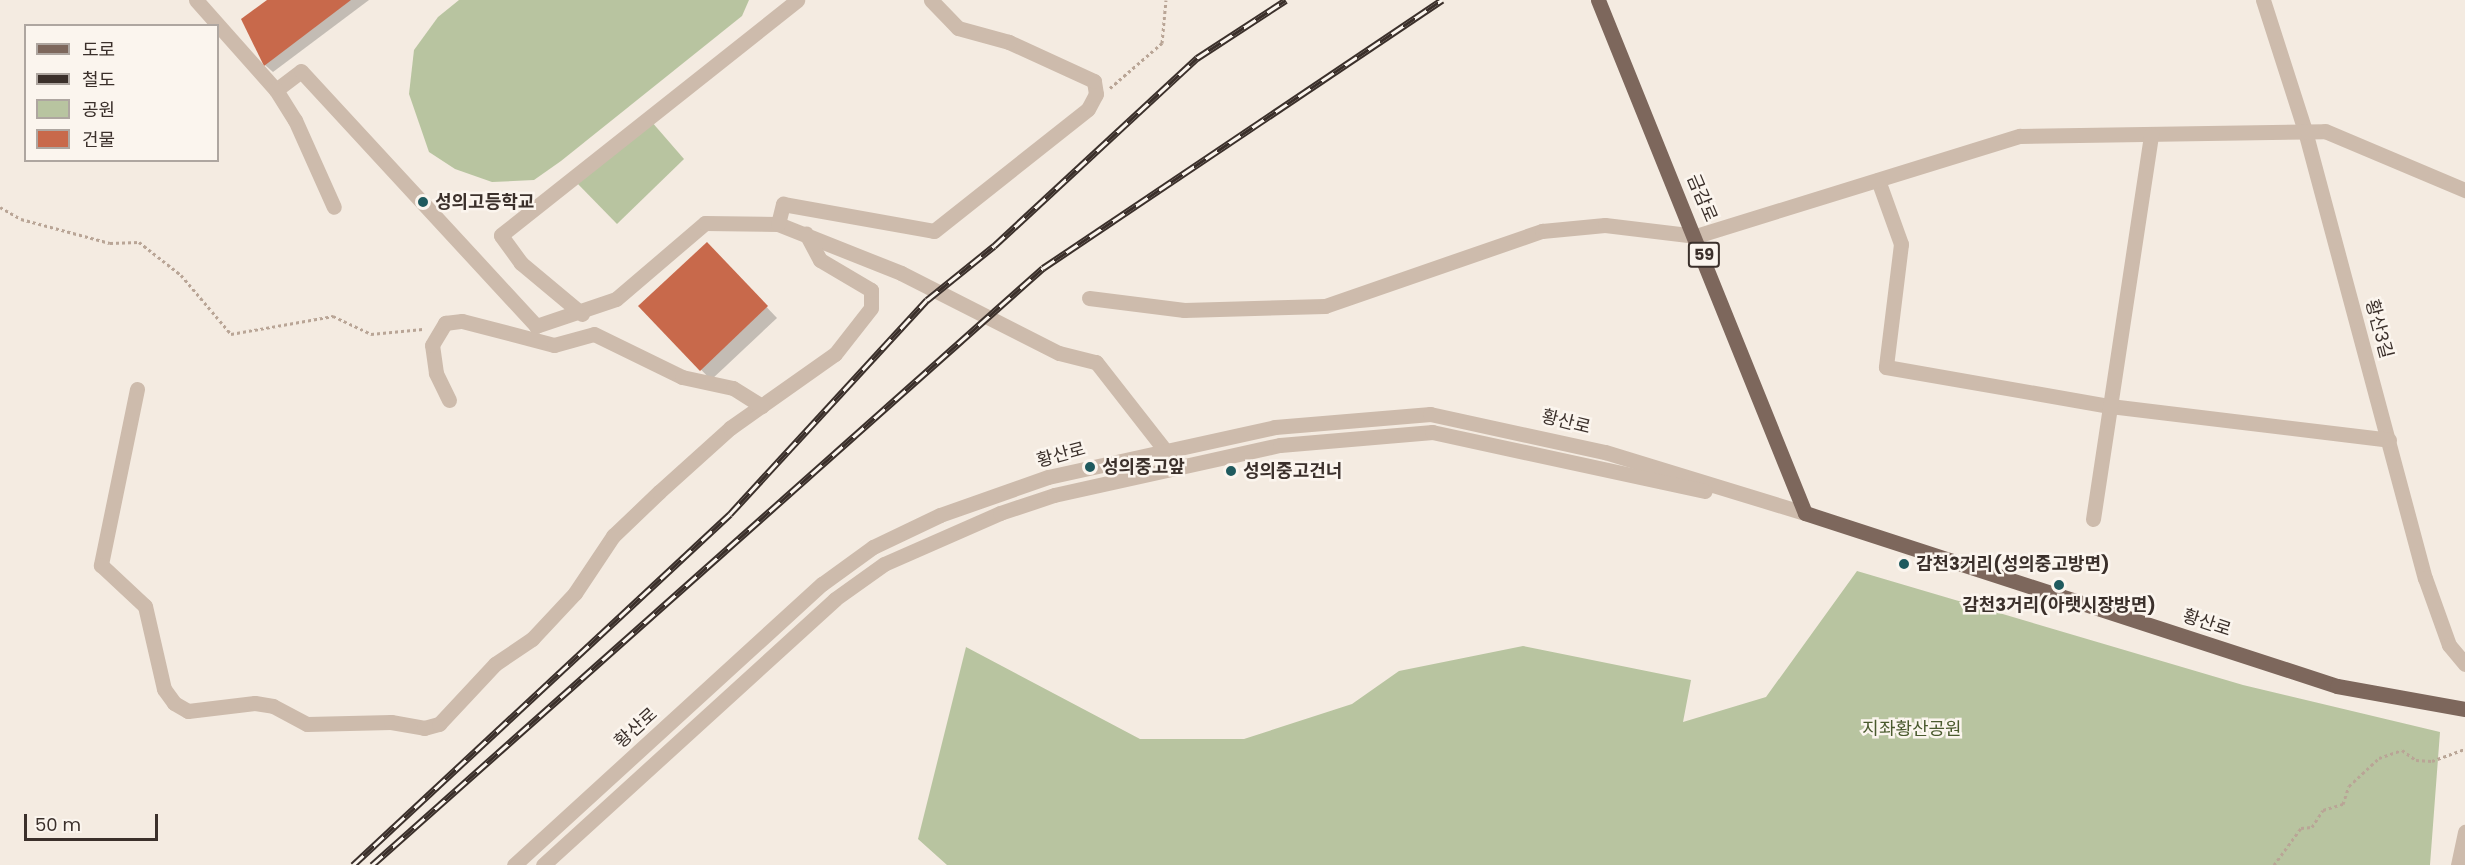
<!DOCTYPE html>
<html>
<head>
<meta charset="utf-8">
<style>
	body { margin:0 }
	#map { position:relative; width:2465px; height:865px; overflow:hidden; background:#f4ebe1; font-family:Poppins,"Noto Sans KR",sans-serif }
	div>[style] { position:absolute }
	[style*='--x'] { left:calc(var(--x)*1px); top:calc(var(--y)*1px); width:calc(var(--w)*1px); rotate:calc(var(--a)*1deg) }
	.green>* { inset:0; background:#b8c4a0 }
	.shadow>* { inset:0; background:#0003 }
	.building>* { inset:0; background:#c8694b }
	.path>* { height:3px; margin-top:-1.5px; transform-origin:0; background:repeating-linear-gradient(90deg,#b9a596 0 3px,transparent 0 6px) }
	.minor>* { height:15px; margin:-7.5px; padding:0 7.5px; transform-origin:7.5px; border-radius:7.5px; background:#cdbbac }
	.major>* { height:15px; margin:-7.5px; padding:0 7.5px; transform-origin:7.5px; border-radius:7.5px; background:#7d675c }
	.rail>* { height:7px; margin-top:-3.5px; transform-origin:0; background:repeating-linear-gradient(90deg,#fbf5ee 0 14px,#3b302b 0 28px); box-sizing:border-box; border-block:2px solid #3b302b }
	.dots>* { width:16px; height:16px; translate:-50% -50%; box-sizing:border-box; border:3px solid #fbf5ee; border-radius:50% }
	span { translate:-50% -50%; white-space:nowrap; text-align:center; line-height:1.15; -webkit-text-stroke:5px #fbf5ee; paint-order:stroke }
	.shield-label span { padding:2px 4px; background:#fbf5ee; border:2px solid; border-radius:4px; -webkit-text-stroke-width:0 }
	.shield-label { font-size:16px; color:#3b302b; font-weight:700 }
	.street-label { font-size:18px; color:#3b302b }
	.poi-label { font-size:18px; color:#3b302b; font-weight:700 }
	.left { translate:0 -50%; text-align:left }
	.park-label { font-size:18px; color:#4a5a2e }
	.legend { position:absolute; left:24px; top:24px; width:195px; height:138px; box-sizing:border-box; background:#fbf5ee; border:2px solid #aea6a0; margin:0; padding:8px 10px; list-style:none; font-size:18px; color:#3b302b }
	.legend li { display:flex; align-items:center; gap:12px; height:30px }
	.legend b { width:30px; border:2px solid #aea6a0 }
	.scale { position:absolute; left:24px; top:814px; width:134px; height:27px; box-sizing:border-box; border:3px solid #3b302b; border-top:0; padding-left:8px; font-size:18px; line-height:21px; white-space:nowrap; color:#3b302b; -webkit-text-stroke:4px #fbf5ee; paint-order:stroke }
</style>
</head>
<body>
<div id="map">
	<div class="green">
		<div style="clip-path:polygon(459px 0,749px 0,742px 16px,561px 161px,534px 180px,492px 182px,455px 169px,429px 152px,409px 94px,414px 50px,438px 17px)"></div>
		<div style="clip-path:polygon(651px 121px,684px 159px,617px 224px,576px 182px)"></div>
		<div style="clip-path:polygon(1857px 571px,2243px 685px,2440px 732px,2430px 865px,947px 865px,918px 839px,966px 647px,1140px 739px,1244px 739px,1352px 704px,1399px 671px,1523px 646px,1691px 680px,1683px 722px,1766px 697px)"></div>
	</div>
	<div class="shadow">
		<div style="clip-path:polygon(269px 0,369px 0,273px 72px,265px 65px)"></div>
		<div style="clip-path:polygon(707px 244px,777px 318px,711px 380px,640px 306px)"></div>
	</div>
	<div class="building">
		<div style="clip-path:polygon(267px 0,351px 0,264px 66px,241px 19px)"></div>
		<div style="clip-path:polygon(707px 242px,768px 306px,700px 371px,638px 306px)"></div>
	</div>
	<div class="path">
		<div style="--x:1110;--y:88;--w:69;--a:-40.9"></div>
		<div style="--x:1162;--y:43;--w:43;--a:-84.7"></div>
		<div style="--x:0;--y:207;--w:24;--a:30"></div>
		<div style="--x:21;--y:219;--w:92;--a:15.1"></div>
		<div style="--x:110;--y:243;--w:29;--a:-2"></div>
		<div style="--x:139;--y:242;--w:53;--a:38.2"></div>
		<div style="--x:181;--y:275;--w:77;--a:49.7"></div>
		<div style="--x:231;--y:334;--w:104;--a:-10"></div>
		<div style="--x:333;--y:316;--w:42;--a:25.3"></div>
		<div style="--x:371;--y:334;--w:52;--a:-5.5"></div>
		<div style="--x:2274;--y:865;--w:46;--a:-53.9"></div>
		<div style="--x:2301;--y:828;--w:11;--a:-5"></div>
		<div style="--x:2312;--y:827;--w:20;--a:-57"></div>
		<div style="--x:2323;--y:810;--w:21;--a:-17"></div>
		<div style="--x:2343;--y:804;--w:19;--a:-72"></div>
		<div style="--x:2349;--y:786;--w:41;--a:-43"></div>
		<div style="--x:2379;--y:758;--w:24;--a:-19"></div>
		<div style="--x:2402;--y:750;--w:17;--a:36"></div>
		<div style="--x:2416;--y:760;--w:16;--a:4"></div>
		<div style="--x:2432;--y:761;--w:35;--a:-20"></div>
	</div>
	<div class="minor">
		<div style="--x:196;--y:0;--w:120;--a:48.4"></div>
		<div style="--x:276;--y:90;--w:31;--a:-37"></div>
		<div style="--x:301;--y:71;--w:347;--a:47.3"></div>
		<div style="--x:536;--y:326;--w:84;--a:-18.6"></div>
		<div style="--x:616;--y:299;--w:117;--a:-40.5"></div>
		<div style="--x:705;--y:223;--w:73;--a:0.8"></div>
		<div style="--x:778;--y:224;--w:132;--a:21.7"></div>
		<div style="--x:901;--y:273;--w:177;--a:26.9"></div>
		<div style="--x:1059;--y:353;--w:38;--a:14"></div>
		<div style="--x:1096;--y:362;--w:110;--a:52"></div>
		<div style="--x:2263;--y:0;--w:138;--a:72.2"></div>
		<div style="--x:2305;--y:131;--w:463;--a:75"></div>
		<div style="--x:2425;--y:578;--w:71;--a:70.3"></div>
		<div style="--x:2449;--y:645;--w:25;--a:50"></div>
		<div style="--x:276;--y:90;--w:36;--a:58"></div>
		<div style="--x:295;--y:120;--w:95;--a:65.9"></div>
		<div style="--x:1878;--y:180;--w:68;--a:70.2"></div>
		<div style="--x:1901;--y:244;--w:124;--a:97"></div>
		<div style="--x:1886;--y:367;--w:227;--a:9.9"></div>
		<div style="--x:2110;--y:406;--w:281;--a:6.9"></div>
		<div style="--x:778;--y:224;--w:21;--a:-76"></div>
		<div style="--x:783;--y:204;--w:153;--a:10.1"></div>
		<div style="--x:934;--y:231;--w:196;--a:-38.4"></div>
		<div style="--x:1088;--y:109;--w:17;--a:-62"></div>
		<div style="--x:1096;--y:94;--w:13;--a:-99"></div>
		<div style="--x:1094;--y:81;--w:94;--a:-155.4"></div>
		<div style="--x:1009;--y:42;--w:53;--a:-164.6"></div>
		<div style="--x:958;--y:28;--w:39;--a:-134"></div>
		<div style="--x:1089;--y:298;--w:96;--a:7.2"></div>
		<div style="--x:1184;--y:310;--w:141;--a:-1.6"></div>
		<div style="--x:1325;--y:306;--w:230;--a:-19.1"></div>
		<div style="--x:1542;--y:231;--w:63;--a:-5.4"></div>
		<div style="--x:1605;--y:225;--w:92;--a:6.9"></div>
		<div style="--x:1696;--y:236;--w:339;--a:-17.2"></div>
		<div style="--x:2020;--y:136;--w:305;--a:-0.9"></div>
		<div style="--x:2325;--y:131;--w:152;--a:22.9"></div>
		<div style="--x:582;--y:314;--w:80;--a:-140.1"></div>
		<div style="--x:521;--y:263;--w:34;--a:-126"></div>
		<div style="--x:501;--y:235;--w:378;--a:-38.4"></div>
		<div style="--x:137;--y:389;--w:180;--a:101.6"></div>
		<div style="--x:101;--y:565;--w:60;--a:43"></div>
		<div style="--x:145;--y:606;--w:85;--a:77.1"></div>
		<div style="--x:164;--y:689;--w:17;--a:54"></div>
		<div style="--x:174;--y:703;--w:16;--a:30"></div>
		<div style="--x:188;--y:711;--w:67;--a:-6.8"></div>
		<div style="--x:255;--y:703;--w:18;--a:9"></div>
		<div style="--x:273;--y:706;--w:38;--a:28"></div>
		<div style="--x:307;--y:724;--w:84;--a:-1.4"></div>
		<div style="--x:391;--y:722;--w:34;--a:10"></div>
		<div style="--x:424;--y:728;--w:16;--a:-15"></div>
		<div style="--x:439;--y:724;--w:82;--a:-47"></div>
		<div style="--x:495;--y:664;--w:45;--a:-34"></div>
		<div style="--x:532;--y:639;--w:63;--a:-46.9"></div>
		<div style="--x:575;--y:593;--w:69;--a:-56.3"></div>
		<div style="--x:613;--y:536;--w:64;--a:-43.7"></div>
		<div style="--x:659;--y:492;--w:96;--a:-42"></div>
		<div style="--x:730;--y:428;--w:128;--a:-35.2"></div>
		<div style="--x:835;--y:354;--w:58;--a:-52"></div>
		<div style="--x:871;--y:308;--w:18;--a:-90"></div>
		<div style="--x:871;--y:290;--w:59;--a:-149.5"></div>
		<div style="--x:820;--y:260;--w:30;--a:-118"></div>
		<div style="--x:449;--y:400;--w:30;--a:-116"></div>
		<div style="--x:436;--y:373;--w:28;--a:-98"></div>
		<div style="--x:432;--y:345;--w:26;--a:-59"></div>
		<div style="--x:445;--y:323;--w:17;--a:-7"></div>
		<div style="--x:462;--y:321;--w:95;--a:14.6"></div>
		<div style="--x:554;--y:345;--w:41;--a:-15.4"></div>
		<div style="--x:594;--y:334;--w:98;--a:26"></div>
		<div style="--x:682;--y:377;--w:52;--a:12.2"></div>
		<div style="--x:733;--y:388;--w:34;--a:32"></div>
		<div style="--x:2093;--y:519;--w:389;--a:-81.4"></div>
		<div style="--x:514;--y:865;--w:417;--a:-42.4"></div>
		<div style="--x:822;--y:584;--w:63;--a:-36"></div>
		<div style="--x:873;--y:547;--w:74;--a:-25.5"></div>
		<div style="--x:940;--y:515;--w:114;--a:-19.4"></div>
		<div style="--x:1048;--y:477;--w:232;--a:-12.4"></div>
		<div style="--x:1275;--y:427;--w:156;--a:-4.8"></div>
		<div style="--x:1430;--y:414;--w:179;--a:12.3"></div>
		<div style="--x:1605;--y:452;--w:209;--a:17"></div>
		<div style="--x:543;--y:865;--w:395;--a:-42.3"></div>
		<div style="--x:835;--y:599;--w:60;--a:-35.5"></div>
		<div style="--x:884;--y:564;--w:127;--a:-23.7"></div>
		<div style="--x:1000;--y:513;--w:57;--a:-18.4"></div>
		<div style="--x:1054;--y:495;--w:231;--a:-12.5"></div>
		<div style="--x:1280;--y:445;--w:153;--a:-4.9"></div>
		<div style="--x:1432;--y:432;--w:279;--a:12.2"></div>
		<div style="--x:2458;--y:865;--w:34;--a:-78"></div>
	</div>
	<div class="major">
		<div style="--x:1598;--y:0;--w:553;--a:68.03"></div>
		<div style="--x:1805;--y:513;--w:559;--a:18.01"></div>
		<div style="--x:2337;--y:686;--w:130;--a:10.2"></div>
	</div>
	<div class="rail">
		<div style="--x:353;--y:865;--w:515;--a:-42.95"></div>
		<div style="--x:730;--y:514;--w:291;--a:-47.4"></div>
		<div style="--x:927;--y:300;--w:86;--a:-38.9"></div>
		<div style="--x:994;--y:246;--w:277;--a:-42.8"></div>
		<div style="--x:1197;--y:58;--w:106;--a:-33.1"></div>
		<div style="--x:372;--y:865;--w:898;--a:-41.66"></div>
		<div style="--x:1043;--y:268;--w:481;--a:-33.9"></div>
	</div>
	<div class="dots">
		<div style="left:423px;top:202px;background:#1f5a5e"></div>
		<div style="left:1090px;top:467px;background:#1f5a5e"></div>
		<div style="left:1231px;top:471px;background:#1f5a5e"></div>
		<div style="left:1904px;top:564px;background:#1f5a5e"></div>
		<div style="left:2059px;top:585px;background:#1f5a5e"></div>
	</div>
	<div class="shield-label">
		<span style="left:1704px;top:255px">59</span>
	</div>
	<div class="street-label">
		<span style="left:1702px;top:198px;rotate:67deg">금감로</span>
		<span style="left:2379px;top:329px;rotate:75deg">황산3길</span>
		<span style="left:1566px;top:422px;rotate:14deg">황산로</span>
		<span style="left:1061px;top:455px;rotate:-15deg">황산로</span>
		<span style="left:2207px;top:623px;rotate:18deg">황산로</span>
		<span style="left:636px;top:728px;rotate:-42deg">황산로</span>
	</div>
	<div class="poi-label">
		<span class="left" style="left:435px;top:202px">성의고등학교</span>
		<span class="left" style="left:1102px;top:467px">성의중고앞</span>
		<span class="left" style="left:1243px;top:471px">성의중고건너</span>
		<span class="left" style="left:1916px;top:564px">감천3거리(성의중고방면)</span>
		<span style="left:2059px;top:605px">감천3거리(아랫시장방면)</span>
	</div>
	<div class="park-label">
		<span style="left:1912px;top:729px">지좌황산공원</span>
	</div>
	<ul class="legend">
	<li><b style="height:8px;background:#7d675c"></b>도로</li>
	<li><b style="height:8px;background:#3b302b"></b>철도</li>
	<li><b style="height:16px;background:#b8c4a0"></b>공원</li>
	<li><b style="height:16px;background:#c8694b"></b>건물</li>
	</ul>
	<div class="scale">50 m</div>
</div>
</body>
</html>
